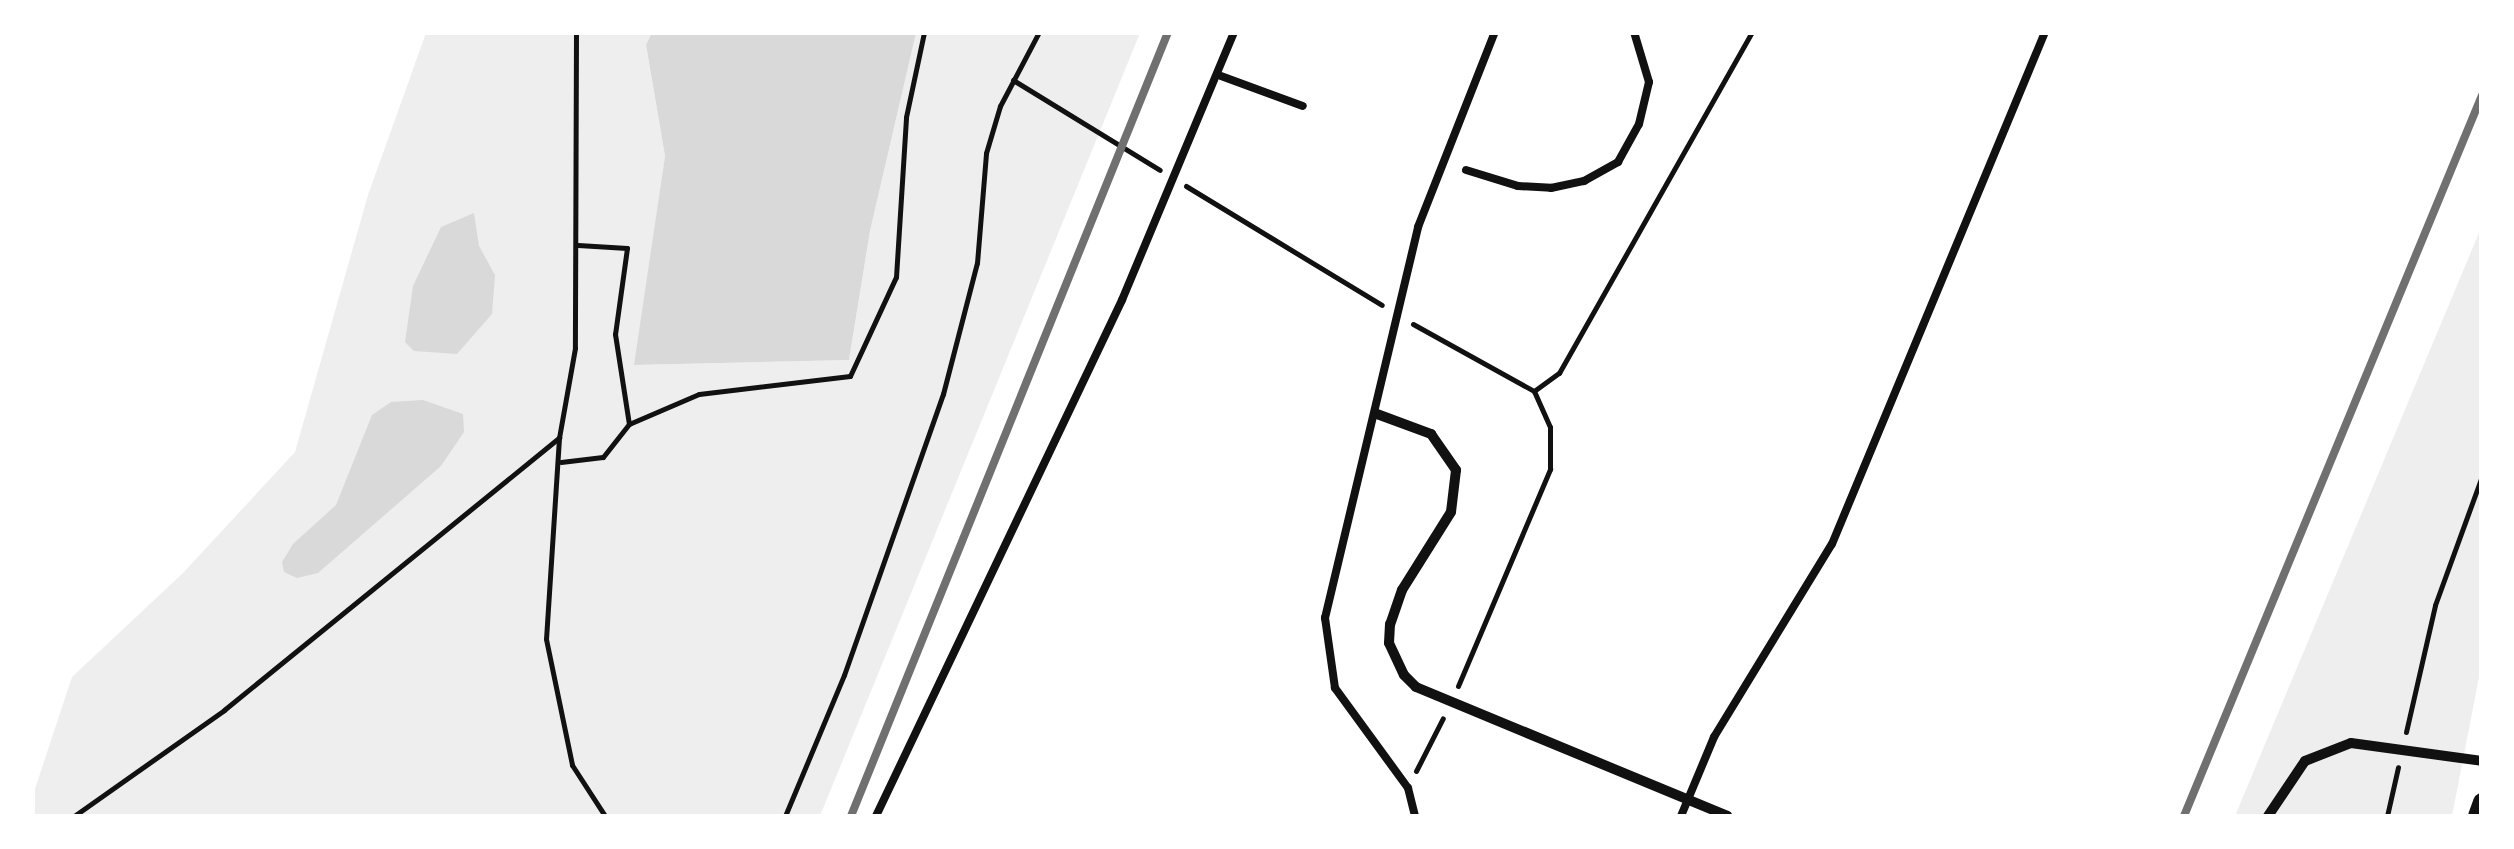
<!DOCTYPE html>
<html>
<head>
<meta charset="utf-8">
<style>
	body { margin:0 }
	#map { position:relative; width:2514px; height:849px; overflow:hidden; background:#fff; font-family:Manrope,sans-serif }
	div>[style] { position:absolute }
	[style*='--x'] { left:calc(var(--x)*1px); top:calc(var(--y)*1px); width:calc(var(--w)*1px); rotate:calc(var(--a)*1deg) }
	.green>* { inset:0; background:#eee }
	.water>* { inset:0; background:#d9d9d9 }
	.path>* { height:5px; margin:-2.5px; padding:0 2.5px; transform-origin:2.5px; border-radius:2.5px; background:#111 }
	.service>* { height:8px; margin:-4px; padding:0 4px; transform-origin:4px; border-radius:4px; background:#111 }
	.minor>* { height:10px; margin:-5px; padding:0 5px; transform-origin:5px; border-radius:5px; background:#111 }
	.tertiary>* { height:18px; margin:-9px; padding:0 9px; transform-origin:9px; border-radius:9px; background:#111 }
	.rail>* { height:8px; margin:-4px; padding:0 4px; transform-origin:4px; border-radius:4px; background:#707070 }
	span { translate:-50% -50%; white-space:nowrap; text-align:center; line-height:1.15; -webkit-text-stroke:10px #fff; paint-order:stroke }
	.frame { position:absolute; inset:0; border:35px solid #fff; pointer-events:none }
</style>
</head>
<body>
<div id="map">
	<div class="green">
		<div style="clip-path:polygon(426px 33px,651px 33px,646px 46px,665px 156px,635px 365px,849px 360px,870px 231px,916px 33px,1140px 33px,820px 816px,33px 816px,33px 795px,72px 677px,183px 573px,295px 452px,368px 195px)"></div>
		<div style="clip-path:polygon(2481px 228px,2481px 667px,2452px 816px,2235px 816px)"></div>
	</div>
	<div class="water">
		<div style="clip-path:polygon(652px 32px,916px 33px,870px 231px,849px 360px,634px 365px,665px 156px,646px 45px)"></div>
		<div style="clip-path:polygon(474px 213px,479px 246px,495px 275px,492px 314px,457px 354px,414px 351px,405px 342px,413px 286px,441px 227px)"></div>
		<div style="clip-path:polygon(423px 400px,463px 414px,464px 432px,441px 466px,318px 573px,297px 578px,284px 572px,282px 562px,293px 544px,336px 505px,372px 415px,391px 402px)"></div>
	</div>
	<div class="path">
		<div style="--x:576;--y:32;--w:316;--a:90.2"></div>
		<div style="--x:575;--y:348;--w:91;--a:100.1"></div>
		<div style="--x:559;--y:438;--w:201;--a:93.7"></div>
		<div style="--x:546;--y:639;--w:129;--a:78.3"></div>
		<div style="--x:572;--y:765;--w:61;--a:57.1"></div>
		<div style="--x:1013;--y:80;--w:172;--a:31.5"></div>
		<div style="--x:1186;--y:186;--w:229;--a:31.3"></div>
		<div style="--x:578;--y:245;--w:49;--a:3.5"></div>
		<div style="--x:627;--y:248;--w:87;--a:97.9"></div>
		<div style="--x:615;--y:334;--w:91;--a:81.2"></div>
		<div style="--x:1413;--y:324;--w:138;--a:29"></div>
		<div style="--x:1534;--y:391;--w:31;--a:-36"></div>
		<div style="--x:1559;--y:373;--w:392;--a:-60.5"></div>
		<div style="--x:561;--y:462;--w:42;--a:-6.8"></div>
		<div style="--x:603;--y:457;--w:42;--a:-51.8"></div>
		<div style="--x:629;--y:424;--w:76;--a:-23.2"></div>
		<div style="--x:699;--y:394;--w:152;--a:-6.8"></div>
		<div style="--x:850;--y:376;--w:109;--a:-65.1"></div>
		<div style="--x:896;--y:277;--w:160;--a:-86.4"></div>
		<div style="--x:906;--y:117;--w:87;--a:-78"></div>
		<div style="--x:1458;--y:686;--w:236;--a:-67"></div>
		<div style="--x:1550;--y:469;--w:42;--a:-90"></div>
		<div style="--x:1550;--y:427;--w:39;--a:-114"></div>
		<div style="--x:2406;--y:732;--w:130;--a:-77.1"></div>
		<div style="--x:2435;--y:605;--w:137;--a:-70"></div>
		<div style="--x:1416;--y:771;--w:59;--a:-63"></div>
		<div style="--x:74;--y:816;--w:184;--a:-35.2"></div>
		<div style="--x:224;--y:710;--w:432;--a:-39.1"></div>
		<div style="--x:785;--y:816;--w:153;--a:-67.3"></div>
		<div style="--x:844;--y:675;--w:298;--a:-70.6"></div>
		<div style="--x:943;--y:394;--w:135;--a:-75.5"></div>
		<div style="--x:977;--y:263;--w:110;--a:-85.3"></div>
		<div style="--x:986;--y:153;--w:49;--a:-73.4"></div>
		<div style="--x:1000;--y:106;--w:84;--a:-62.2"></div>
		<div style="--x:2387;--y:816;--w:50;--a:-77.3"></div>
	</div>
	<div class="service">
		<div style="--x:1221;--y:76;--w:87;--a:20.1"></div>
		<div style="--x:1466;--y:170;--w:54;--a:17.1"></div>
		<div style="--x:1518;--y:186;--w:33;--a:3"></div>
		<div style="--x:1551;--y:188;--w:34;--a:-12"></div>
		<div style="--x:1584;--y:181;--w:39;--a:-29"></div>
		<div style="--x:1618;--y:162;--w:43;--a:-61.1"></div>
		<div style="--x:1639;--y:124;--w:43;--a:-76.6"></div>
		<div style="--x:1649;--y:82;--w:52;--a:-106.7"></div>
		<div style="--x:876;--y:816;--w:572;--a:-64.51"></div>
		<div style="--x:1122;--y:300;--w:290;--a:-67.3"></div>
		<div style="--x:1415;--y:816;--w:29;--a:-104"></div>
		<div style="--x:1408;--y:788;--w:124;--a:-126.1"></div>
		<div style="--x:1335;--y:688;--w:71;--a:-98.1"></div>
		<div style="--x:1325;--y:618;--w:402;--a:-76.6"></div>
		<div style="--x:1418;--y:227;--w:210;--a:-68.5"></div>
		<div style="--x:1681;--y:816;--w:86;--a:-67.3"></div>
		<div style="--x:1714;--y:737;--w:226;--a:-58.6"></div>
		<div style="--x:1832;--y:544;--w:555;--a:-67.41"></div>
	</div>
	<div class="minor">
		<div style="--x:1377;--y:414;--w:58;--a:20.3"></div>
		<div style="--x:1431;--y:434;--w:44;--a:55.2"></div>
		<div style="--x:1456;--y:470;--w:42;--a:96.8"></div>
		<div style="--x:1451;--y:512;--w:92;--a:122.1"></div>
		<div style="--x:1402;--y:590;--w:36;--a:109"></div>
		<div style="--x:1390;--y:624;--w:19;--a:93"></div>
		<div style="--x:1389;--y:643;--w:35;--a:65"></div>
		<div style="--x:1404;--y:675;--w:17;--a:45"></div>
		<div style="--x:1416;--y:687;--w:337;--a:22.5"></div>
		<div style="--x:2268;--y:816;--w:66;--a:-56.1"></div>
		<div style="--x:2305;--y:761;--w:49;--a:-21.4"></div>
		<div style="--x:2351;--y:743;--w:132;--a:7.8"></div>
	</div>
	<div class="tertiary">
		<div style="--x:2477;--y:816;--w:15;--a:-70"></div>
	</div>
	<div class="rail">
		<div style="--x:851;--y:816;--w:846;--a:-67.98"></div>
		<div style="--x:2184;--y:816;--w:780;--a:-67.54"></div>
	</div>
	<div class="frame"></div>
</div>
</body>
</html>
